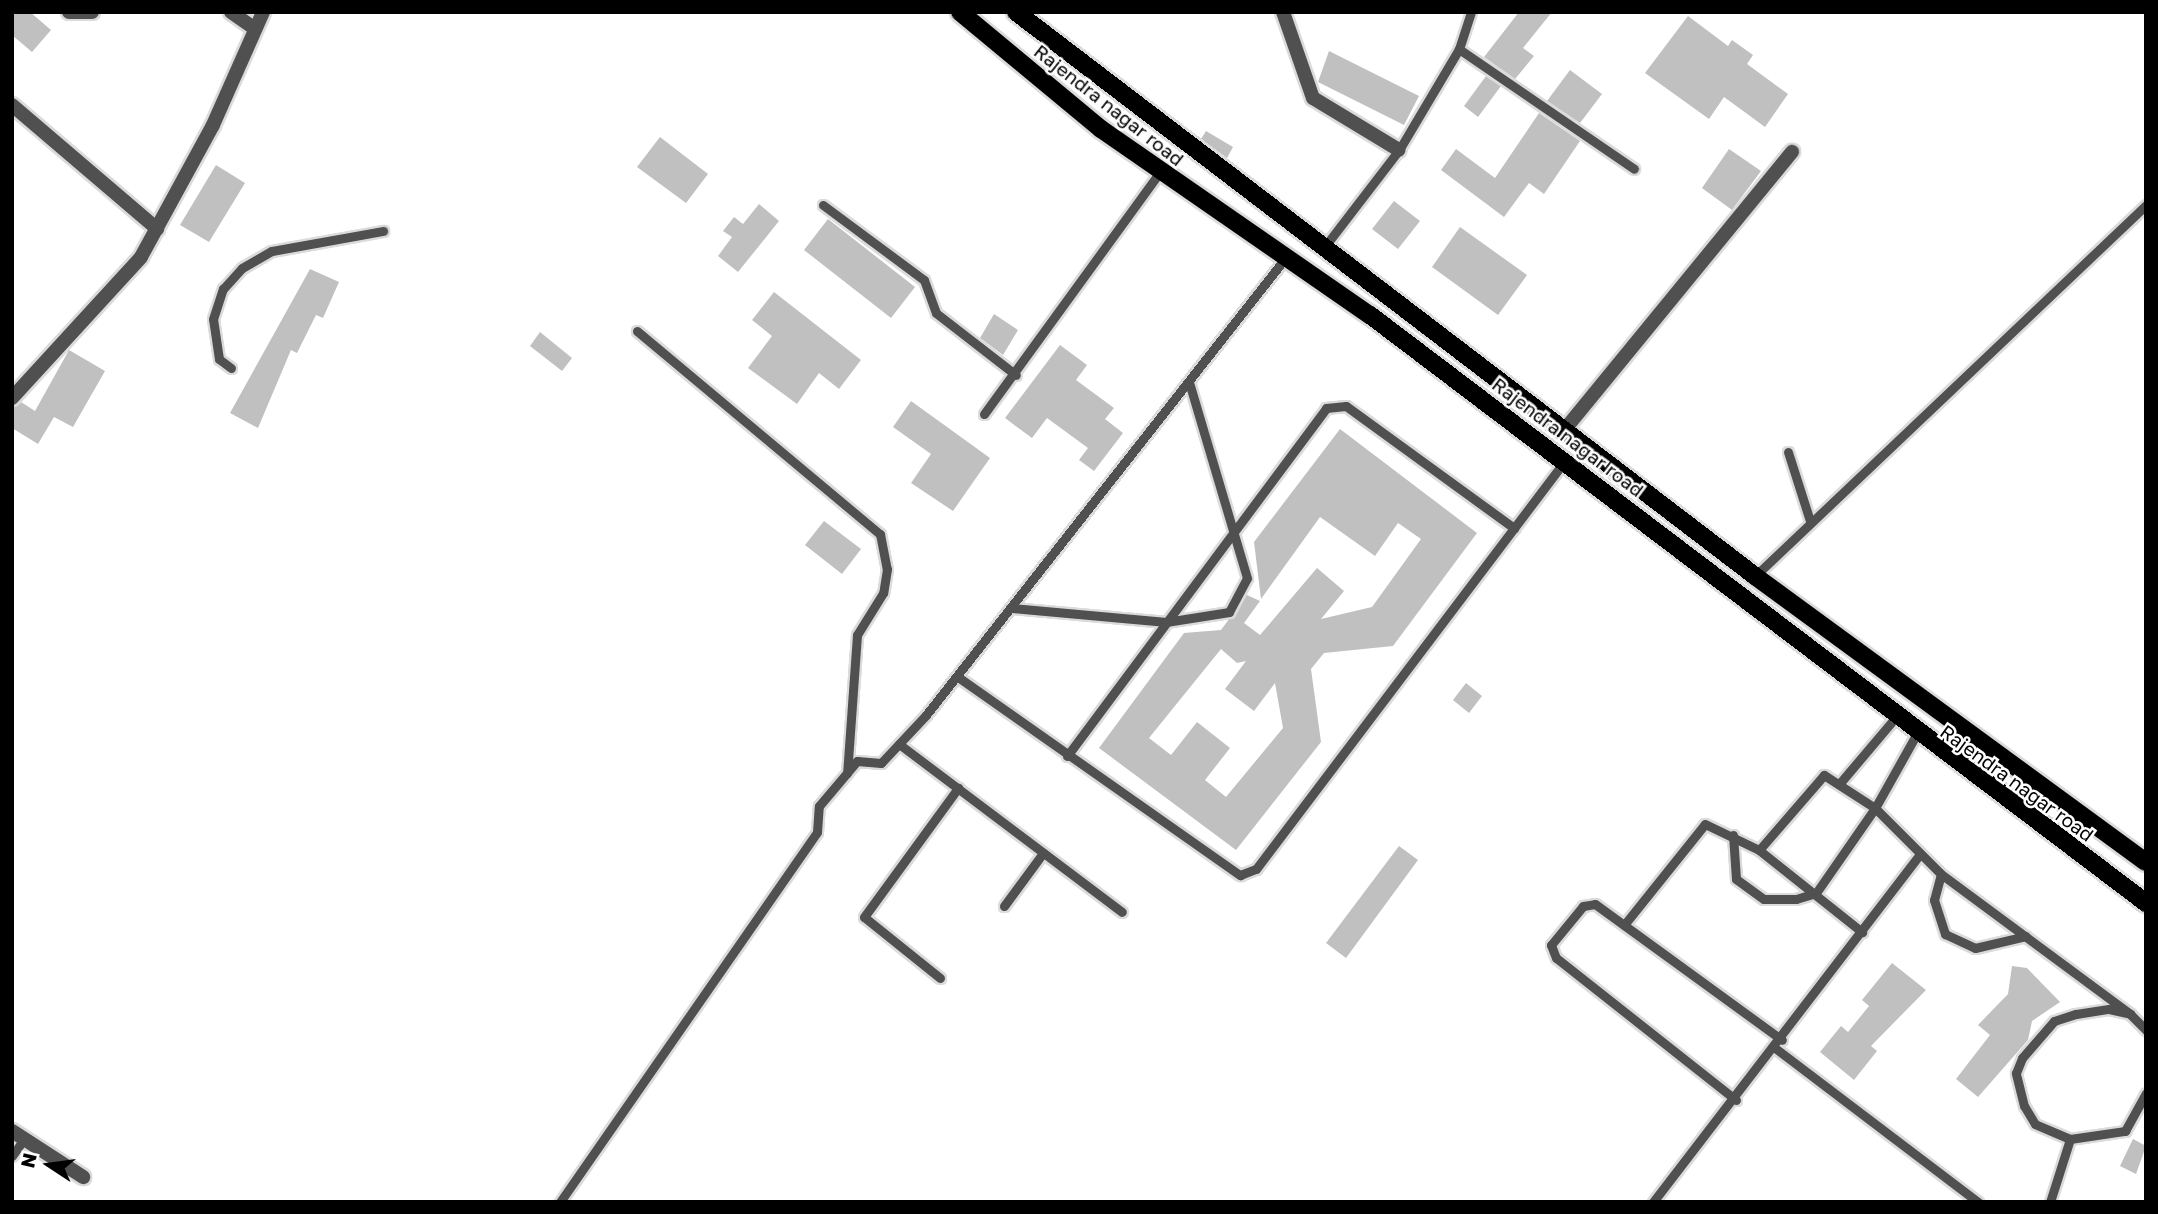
<!DOCTYPE html>
<html>
<head>
<meta charset="utf-8">
<style>
	body { margin:0 }
	#map { position:relative; width:2158px; height:1214px; overflow:hidden; background:#fff; font-family:"Golos Text",sans-serif }
	div>[style] { position:absolute }
	[style*='--x'] { left:calc(var(--x)*1px); top:calc(var(--y)*1px); width:calc(var(--w)*1px); rotate:calc(var(--a)*1deg) }
	.building>* { inset:0; background:#c0c0c0 }
	.roads { filter:drop-shadow(2px 0 #dbdbdb) drop-shadow(-2px 0 #dbdbdb) drop-shadow(0 2px #dbdbdb) drop-shadow(0 -2px #dbdbdb) }
	.service>* { height:9px; margin:-4.5px; padding:0 4.5px; transform-origin:4.5px; border-radius:4.5px; background:#505050 }
	.minor>* { height:14px; margin:-7px; padding:0 7px; transform-origin:7px; border-radius:7px; background:#505050 }
	.primary>* { height:18px; margin:-9px; padding:0 9px; transform-origin:9px; border-radius:9px; background:#000 }
	span { translate:-50% -50%; white-space:nowrap; text-align:center; line-height:1.15; -webkit-text-stroke:5px #fff; paint-order:stroke }
	.street-label { font-size:19px; color:#000 }
	.frame { position:absolute; inset:0; border:14px solid #000; pointer-events:none }
	.north { position:absolute; left:14px; top:1130px; width:70px; height:70px; -webkit-text-stroke:5px #fff; paint-order:stroke; rotate:283deg; font-size:19px; font-weight:700; line-height:28px; text-align:center; color:#000 }
	.north::after { content:''; display:block; margin:auto; width:24px; height:32px; background:#000; clip-path:polygon(50% 0,100% 100%,50% 72%,0 100%) }
</style>
</head>
<body>
<div id="map">
	<div class="building">
		<div style="clip-path:polygon(12px 12px,30px 12px,51px 30px,32px 52px,12px 35px)"></div>
		<div style="clip-path:polygon(1519px 12px,1552px 12px,1523px 48px,1534px 56px,1515px 79px,1484px 57px)"></div>
		<div style="clip-path:polygon(1688px 16px,1728px 46px,1732px 40px,1753px 55px,1747px 64px,1788px 94px,1765px 127px,1724px 97px,1709px 119px,1645px 73px)"></div>
		<div style="clip-path:polygon(1329px 51px,1419px 96px,1404px 125px,1318px 82px)"></div>
		<div style="clip-path:polygon(1570px 70px,1602px 94px,1580px 123px,1547px 101px)"></div>
		<div style="clip-path:polygon(1486px 76px,1501px 86px,1478px 117px,1464px 106px)"></div>
		<div style="clip-path:polygon(1539px 113px,1580px 141px,1544px 194px,1529px 183px,1504px 217px,1441px 170px,1456px 149px,1495px 178px)"></div>
		<div style="clip-path:polygon(1206px 131px,1233px 147px,1227px 158px,1201px 139px)"></div>
		<div style="clip-path:polygon(660px 137px,708px 174px,686px 203px,637px 167px)"></div>
		<div style="clip-path:polygon(1729px 149px,1761px 171px,1732px 210px,1702px 188px)"></div>
		<div style="clip-path:polygon(216px 165px,245px 183px,209px 242px,180px 225px)"></div>
		<div style="clip-path:polygon(1394px 201px,1420px 221px,1398px 249px,1372px 229px)"></div>
		<div style="clip-path:polygon(759px 204px,779px 221px,738px 272px,718px 256px,732px 237px,723px 231px,734px 217px,743px 224px)"></div>
		<div style="clip-path:polygon(828px 219px,915px 287px,891px 318px,804px 250px)"></div>
		<div style="clip-path:polygon(1460px 227px,1527px 275px,1498px 315px,1432px 267px)"></div>
		<div style="clip-path:polygon(310px 269px,339px 282px,323px 318px,316px 315px,297px 353px,291px 350px,258px 428px,230px 413px)"></div>
		<div style="clip-path:polygon(774px 292px,861px 360px,839px 389px,819px 373px,797px 404px,748px 368px,772px 336px,752px 320px)"></div>
		<div style="clip-path:polygon(994px 314px,1018px 330px,1003px 355px,980px 338px)"></div>
		<div style="clip-path:polygon(540px 332px,572px 358px,562px 371px,530px 346px)"></div>
		<div style="clip-path:polygon(1060px 345px,1087px 365px,1076px 380px,1114px 408px,1105px 419px,1123px 433px,1094px 471px,1079px 460px,1088px 448px,1047px 418px,1032px 438px,1005px 418px)"></div>
		<div style="clip-path:polygon(69px 350px,105px 371px,73px 427px,54px 417px,38px 444px,12px 428px,12px 407px,21px 402px,35px 411px)"></div>
		<div style="clip-path:polygon(911px 401px,990px 458px,953px 511px,911px 483px,931px 454px,893px 427px)"></div>
		<div style="clip-path:polygon(evenodd,1340px 429px,1477px 533px,1393px 646px,1324px 653px,1311px 669px,1321px 742px,1236px 850px,1099px 748px,1184px 633px,1221px 630px,1247px 595px,1260px 601px,1244px 623px,1260px 635px,1317px 568px,1344px 591px,1321px 619px,1372px 607px,1421px 539px,1398px 523px,1375px 556px,1320px 517px,1261px 599px,1254px 542px,1340px 429px,1221px 649px,1237px 663px,1246px 661px,1225px 689px,1254px 711px,1275px 683px,1283px 728px,1226px 797px,1205px 780px,1230px 748px,1197px 722px,1171px 755px,1149px 738px,1221px 649px)"></div>
		<div style="clip-path:polygon(824px 521px,861px 549px,842px 574px,805px 545px)"></div>
		<div style="clip-path:polygon(1466px 683px,1482px 696px,1469px 713px,1453px 700px)"></div>
		<div style="clip-path:polygon(1399px 846px,1418px 860px,1346px 958px,1326px 943px)"></div>
		<div style="clip-path:polygon(1892px 963px,1926px 990px,1871px 1046px,1877px 1051px,1854px 1080px,1820px 1052px,1841px 1026px,1848px 1032px,1869px 1006px,1862px 1000px)"></div>
		<div style="clip-path:polygon(2012px 966px,2027px 968px,2060px 1002px,2032px 1021px,2028px 1040px,1978px 1097px,1956px 1079px,1990px 1035px,1978px 1025px,2008px 994px)"></div>
		<div style="clip-path:polygon(2133px 1139px,2146px 1146px,2136px 1174px,2120px 1166px)"></div>
	</div>
	<div class="roads">
		<div class="service">
			<div style="--x:1459;--y:49;--w:212;--a:34.4"></div>
			<div style="--x:823;--y:205;--w:126;--a:36.6"></div>
			<div style="--x:924;--y:280;--w:35;--a:70"></div>
			<div style="--x:936;--y:313;--w:101;--a:37.8"></div>
			<div style="--x:1326;--y:245;--w:120;--a:-52.5"></div>
			<div style="--x:1399;--y:150;--w:117;--a:-59.3"></div>
			<div style="--x:1459;--y:49;--w:39;--a:-72"></div>
			<div style="--x:637;--y:331;--w:317;--a:39.9"></div>
			<div style="--x:880;--y:534;--w:36;--a:79"></div>
			<div style="--x:887;--y:569;--w:24;--a:99"></div>
			<div style="--x:883;--y:593;--w:49;--a:121.8"></div>
			<div style="--x:857;--y:635;--w:138;--a:94.1"></div>
			<div style="--x:231;--y:368;--w:15;--a:-143"></div>
			<div style="--x:219;--y:359;--w:40;--a:-98.5"></div>
			<div style="--x:213;--y:319;--w:32;--a:-72"></div>
			<div style="--x:223;--y:289;--w:28;--a:-48"></div>
			<div style="--x:242;--y:268;--w:34;--a:-30"></div>
			<div style="--x:272;--y:251;--w:113;--a:-10.2"></div>
			<div style="--x:984;--y:414;--w:299;--a:-54"></div>
			<div style="--x:1788;--y:452;--w:72;--a:72.3"></div>
			<div style="--x:1755;--y:576;--w:539;--a:-43.5"></div>
			<div style="--x:1012;--y:608;--w:155;--a:5.2"></div>
			<div style="--x:1166;--y:622;--w:64;--a:-9"></div>
			<div style="--x:1229;--y:612;--w:38;--a:-62"></div>
			<div style="--x:1247;--y:578;--w:204;--a:-106.5"></div>
			<div style="--x:958;--y:677;--w:345;--a:35.1"></div>
			<div style="--x:1240;--y:875;--w:17;--a:-21"></div>
			<div style="--x:1256;--y:869;--w:510;--a:-52.88"></div>
			<div style="--x:1916;--y:735;--w:84;--a:119.3"></div>
			<div style="--x:1875;--y:808;--w:93;--a:45"></div>
			<div style="--x:1941;--y:874;--w:235;--a:36.5"></div>
			<div style="--x:899;--y:744;--w:279;--a:37"></div>
			<div style="--x:1067;--y:756;--w:434;--a:-53.3"></div>
			<div style="--x:1326;--y:408;--w:20;--a:-6"></div>
			<div style="--x:1346;--y:406;--w:208;--a:36"></div>
			<div style="--x:1840;--y:783;--w:85;--a:-49.8"></div>
			<div style="--x:1733;--y:835;--w:44;--a:86.1"></div>
			<div style="--x:1736;--y:879;--w:34;--a:36"></div>
			<div style="--x:1764;--y:899;--w:32;--a:0"></div>
			<div style="--x:1796;--y:899;--w:21;--a:-17"></div>
			<div style="--x:1816;--y:893;--w:103;--a:-55.2"></div>
			<div style="--x:1875;--y:808;--w:61;--a:-147.1"></div>
			<div style="--x:1824;--y:775;--w:99;--a:130.9"></div>
			<div style="--x:1941;--y:874;--w:27;--a:105"></div>
			<div style="--x:1934;--y:900;--w:36;--a:72"></div>
			<div style="--x:1945;--y:934;--w:33;--a:25"></div>
			<div style="--x:1975;--y:948;--w:52;--a:-13.2"></div>
			<div style="--x:1004;--y:906;--w:66;--a:-53.7"></div>
			<div style="--x:1624;--y:925;--w:129;--a:-51.3"></div>
			<div style="--x:1705;--y:824;--w:60;--a:25.7"></div>
			<div style="--x:1759;--y:850;--w:132;--a:38.5"></div>
			<div style="--x:940;--y:978;--w:97;--a:-141.2"></div>
			<div style="--x:864;--y:917;--w:160;--a:-53.9"></div>
			<div style="--x:1775;--y:1048;--w:255;--a:37.2"></div>
			<div style="--x:1736;--y:1100;--w:229;--a:-141.7"></div>
			<div style="--x:1556;--y:958;--w:14;--a:-111"></div>
			<div style="--x:1551;--y:945;--w:50;--a:-50.6"></div>
			<div style="--x:1583;--y:906;--w:12;--a:-9"></div>
			<div style="--x:1595;--y:904;--w:231;--a:36"></div>
			<div style="--x:2070;--y:1139;--w:38;--a:-157"></div>
			<div style="--x:2035;--y:1124;--w:21;--a:-121"></div>
			<div style="--x:2024;--y:1106;--w:34;--a:-104"></div>
			<div style="--x:2016;--y:1073;--w:16;--a:-68"></div>
			<div style="--x:2022;--y:1058;--w:49;--a:-49.1"></div>
			<div style="--x:2054;--y:1021;--w:23;--a:-18"></div>
			<div style="--x:2076;--y:1014;--w:33;--a:-9"></div>
			<div style="--x:2109;--y:1009;--w:22;--a:13"></div>
			<div style="--x:2130;--y:1014;--w:23;--a:45"></div>
			<div style="--x:12;--y:1156;--w:21;--a:-55"></div>
			<div style="--x:560;--y:1202;--w:450;--a:-55.2"></div>
			<div style="--x:817;--y:832;--w:26;--a:-86"></div>
			<div style="--x:819;--y:806;--w:59;--a:-49.8"></div>
			<div style="--x:857;--y:761;--w:24;--a:5"></div>
			<div style="--x:881;--y:763;--w:66;--a:-46.8"></div>
			<div style="--x:926;--y:715;--w:584;--a:-51.82"></div>
			<div style="--x:1653;--y:1202;--w:439;--a:-52.5"></div>
			<div style="--x:2050;--y:1202;--w:66;--a:-72.4"></div>
			<div style="--x:2070;--y:1139;--w:56;--a:-8.3"></div>
			<div style="--x:2125;--y:1131;--w:43;--a:-61.1"></div>
		</div>
		<div class="minor">
			<div style="--x:69;--y:12;--w:23;--a:0"></div>
			<div style="--x:231;--y:12;--w:29;--a:35"></div>
			<div style="--x:1283;--y:12;--w:91;--a:70.8"></div>
			<div style="--x:1313;--y:98;--w:100;--a:31.2"></div>
			<div style="--x:12;--y:105;--w:191;--a:40.5"></div>
			<div style="--x:12;--y:398;--w:191;--a:-47.5"></div>
			<div style="--x:141;--y:257;--w:150;--a:-61.4"></div>
			<div style="--x:213;--y:125;--w:124;--a:-66.1"></div>
			<div style="--x:1566;--y:428;--w:357;--a:-50.7"></div>
			<div style="--x:12;--y:1131;--w:85;--a:32.9"></div>
		</div>
		<div class="primary">
			<div style="--x:960;--y:12;--w:183;--a:39.7"></div>
			<div style="--x:1101;--y:129;--w:327;--a:34.7"></div>
			<div style="--x:1370;--y:315;--w:974;--a:37.15"></div>
			<div style="--x:1016;--y:12;--w:930;--a:37.35"></div>
			<div style="--x:1755;--y:576;--w:484;--a:36.2"></div>
		</div>
	</div>
	<div class="street-label">
		<span style="left:1109px;top:105px;rotate:38deg">Rajendra nagar road</span>
		<span style="left:1568px;top:437px;rotate:37deg">Rajendra nagar road</span>
		<span style="left:2017px;top:783px;rotate:36deg">Rajendra nagar road</span>
	</div>
	<div class="frame"></div>
	<div class="north">N</div>
</div>
</body>
</html>
